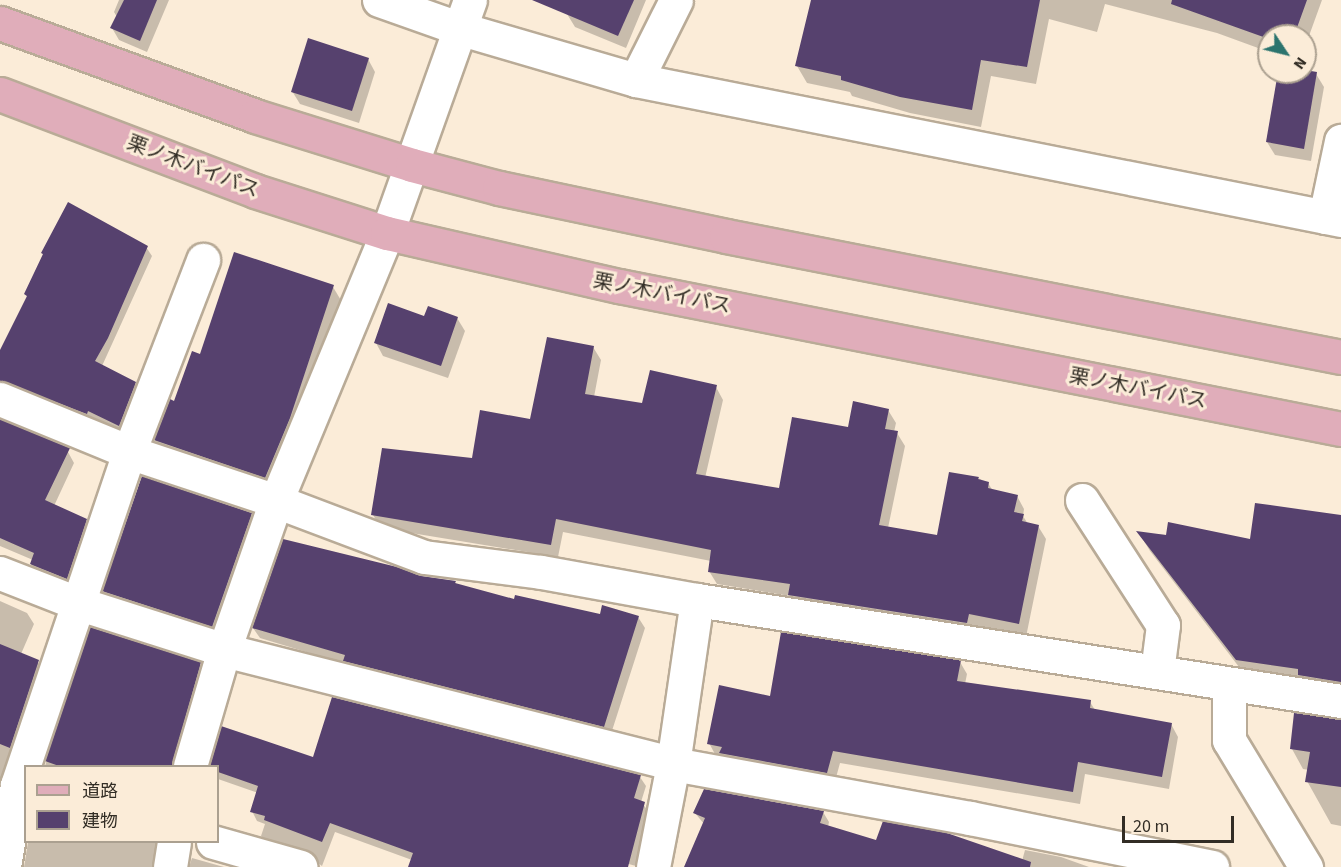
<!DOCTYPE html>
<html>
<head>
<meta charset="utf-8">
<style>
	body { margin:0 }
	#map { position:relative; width:1341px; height:867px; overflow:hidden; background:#fbecd8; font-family:"Source Sans 3","Noto Sans JP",sans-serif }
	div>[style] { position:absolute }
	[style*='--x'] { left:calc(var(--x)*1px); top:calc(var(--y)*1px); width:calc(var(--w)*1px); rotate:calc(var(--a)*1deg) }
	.shadow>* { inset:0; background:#0003 }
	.building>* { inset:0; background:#56416e }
	.roads { filter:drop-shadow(2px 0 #b9ab97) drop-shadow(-2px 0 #b9ab97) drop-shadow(0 2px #b9ab97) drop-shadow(0 -2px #b9ab97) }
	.minor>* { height:33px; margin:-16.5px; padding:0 16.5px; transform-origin:16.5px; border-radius:16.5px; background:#fff }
	.major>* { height:33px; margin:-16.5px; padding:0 16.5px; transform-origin:16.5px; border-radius:16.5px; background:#e0adba }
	span { translate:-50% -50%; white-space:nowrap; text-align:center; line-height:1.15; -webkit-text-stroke:6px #fbecd8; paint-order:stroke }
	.street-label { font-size:20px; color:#322d25 }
	.legend { position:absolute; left:24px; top:765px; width:195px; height:78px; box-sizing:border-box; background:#fbecd8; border:2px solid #aba090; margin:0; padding:8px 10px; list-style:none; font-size:18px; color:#322d25 }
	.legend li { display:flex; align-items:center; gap:12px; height:30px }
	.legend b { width:30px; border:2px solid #aba090 }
	.north { position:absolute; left:1257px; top:24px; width:60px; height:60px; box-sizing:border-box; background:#fbecd8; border:2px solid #aba090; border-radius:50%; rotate:125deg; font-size:16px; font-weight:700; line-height:24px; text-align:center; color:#322d25 }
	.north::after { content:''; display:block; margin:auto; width:21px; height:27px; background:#2c746e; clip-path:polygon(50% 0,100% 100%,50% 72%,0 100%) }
	.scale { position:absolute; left:1122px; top:816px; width:112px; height:27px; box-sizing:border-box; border:3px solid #322d25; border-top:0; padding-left:8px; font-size:18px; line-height:21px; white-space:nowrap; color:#322d25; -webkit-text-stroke:4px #fbecd8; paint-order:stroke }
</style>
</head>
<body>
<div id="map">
	<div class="shadow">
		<div style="clip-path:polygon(119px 0,169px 0,147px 52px,119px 40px,112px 28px,117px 17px,114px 12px)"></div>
		<div style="clip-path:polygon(546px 0,646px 0,626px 48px,575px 27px,567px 14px)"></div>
		<div style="clip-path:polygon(813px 0,1322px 0,1305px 47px,1305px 36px,1269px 36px,1269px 52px,1217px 33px,1105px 4px,1097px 32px,1049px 19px,1036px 84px,991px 76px,981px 127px,910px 113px,852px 96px,850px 92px,807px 83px,797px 66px)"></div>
		<div style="clip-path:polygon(368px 59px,375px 72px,359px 123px,300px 104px,292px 91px)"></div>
		<div style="clip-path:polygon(1316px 74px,1324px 87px,1311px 161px,1275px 155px,1267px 142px)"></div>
		<div style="clip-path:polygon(146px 247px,152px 256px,102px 366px,135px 383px,140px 392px,124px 434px,0 374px,0 353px,28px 298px,25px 294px,44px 256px,42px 253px)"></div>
		<div style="clip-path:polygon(333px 287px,342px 302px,274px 492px,164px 455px,155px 440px,201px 356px)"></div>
		<div style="clip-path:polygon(425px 317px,457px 318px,465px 331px,448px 378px,383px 356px,376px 343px)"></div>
		<div style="clip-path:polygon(593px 347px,601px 360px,594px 397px,643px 405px,716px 387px,723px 400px,705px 478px,780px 490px,849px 429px,888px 410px,896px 423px,894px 432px,897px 433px,905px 446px,888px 528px,938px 537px,978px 478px,988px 483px,993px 491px,1017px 496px,1024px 509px,1023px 516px,1028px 524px,1038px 526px,1046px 539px,1026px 637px,976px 626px,974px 636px,797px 608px,790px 596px,717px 584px,709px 571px,711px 561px,563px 532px,558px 557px,381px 528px,373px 515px,473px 460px,531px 421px)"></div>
		<div style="clip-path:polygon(0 426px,68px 452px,74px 463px,54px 506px,86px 520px,92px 531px,73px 589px,38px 576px,31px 564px,33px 560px,0 546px)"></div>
		<div style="clip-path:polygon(251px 514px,256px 523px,217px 635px,109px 600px,104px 591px)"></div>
		<div style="clip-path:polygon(1341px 516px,1341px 700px,1249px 680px,1150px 551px,1139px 533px,1252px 541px)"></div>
		<div style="clip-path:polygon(421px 577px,455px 582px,457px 585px,515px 601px,601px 616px,638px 617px,645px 628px,610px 737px,351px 671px,346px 664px,260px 638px,253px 628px)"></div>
		<div style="clip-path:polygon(0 601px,27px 613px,34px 624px,21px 654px,38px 662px,45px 673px,0 820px)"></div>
		<div style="clip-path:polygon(91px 629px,200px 664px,206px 675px,180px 766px,45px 766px)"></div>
		<div style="clip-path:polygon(960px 662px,967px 674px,965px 684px,1090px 702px,1095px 710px,1171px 724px,1178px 737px,1169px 789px,1085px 774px,1080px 804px,840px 763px,834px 785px,716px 756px,709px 743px,771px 697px)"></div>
		<div style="clip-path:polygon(1341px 721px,1341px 826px,1331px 824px,1307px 781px,1309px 770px,1303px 769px,1292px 749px)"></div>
		<div style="clip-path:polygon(222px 728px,314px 759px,640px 777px,646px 786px,641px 802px,650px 813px,636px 866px,580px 851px,574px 867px,410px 867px,412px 860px,335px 832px,322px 866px,313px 859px,267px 845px,261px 836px,265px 824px,257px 821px,252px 811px,258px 793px,218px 779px,218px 766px,211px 766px)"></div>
		<div style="clip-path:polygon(823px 812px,829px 822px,828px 827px,876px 842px,1022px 861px,1025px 850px,1061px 857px,1089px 867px,686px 867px,704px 824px,695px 813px)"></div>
		<div style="clip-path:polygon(28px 842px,161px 842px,160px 867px,24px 867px)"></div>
		<div style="clip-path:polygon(192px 858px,224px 867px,189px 867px)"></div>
	</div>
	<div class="building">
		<div style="clip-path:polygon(124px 0,157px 0,140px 41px,110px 28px)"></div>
		<div style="clip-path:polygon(532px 0,634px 0,618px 36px)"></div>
		<div style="clip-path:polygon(811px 0,1040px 0,1027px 67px,981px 60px,972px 110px,900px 97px,841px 80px,841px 76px,795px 66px)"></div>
		<div style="clip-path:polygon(1172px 0,1307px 0,1294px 36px,1269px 36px,1269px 39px,1171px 4px)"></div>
		<div style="clip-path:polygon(308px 38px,369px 58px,352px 111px,291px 92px)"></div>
		<div style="clip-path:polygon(1305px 70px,1317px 72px,1304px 149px,1266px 142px,1278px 72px)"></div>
		<div style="clip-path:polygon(68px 202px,148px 246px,108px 338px,95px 361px,136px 382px,119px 426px,88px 411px,87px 414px,0 381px,0 350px,27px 296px,24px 294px,43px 254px,41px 253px)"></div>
		<div style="clip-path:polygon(234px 252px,334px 285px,290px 418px,265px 478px,154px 440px,170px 399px,174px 401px,192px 351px,200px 354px)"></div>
		<div style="clip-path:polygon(388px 303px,424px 316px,428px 306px,458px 317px,441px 366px,374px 343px)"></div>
		<div style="clip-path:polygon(547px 337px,594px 346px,585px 394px,642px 403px,650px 370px,717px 385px,696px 474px,779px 488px,792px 417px,848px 427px,853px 401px,889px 409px,885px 429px,898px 431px,879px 525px,937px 535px,949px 472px,979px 477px,978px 479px,989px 482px,988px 488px,1018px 495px,1014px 512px,1024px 514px,1022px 521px,1039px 525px,1019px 624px,969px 614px,967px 623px,788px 595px,790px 584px,708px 572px,711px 550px,556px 519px,551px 545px,371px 515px,382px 448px,472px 458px,480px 410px,530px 419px)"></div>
		<div style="clip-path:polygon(0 419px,70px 448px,45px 500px,87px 519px,67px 579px,30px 564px,34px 553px,0 538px)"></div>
		<div style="clip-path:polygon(142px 476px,252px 513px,212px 627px,102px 591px)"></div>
		<div style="clip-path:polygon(1255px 503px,1341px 515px,1341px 682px,1298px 675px,1298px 669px,1236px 660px,1136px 531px,1166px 535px,1168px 522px,1250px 539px)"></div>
		<div style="clip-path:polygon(283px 539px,397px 567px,421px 576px,456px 581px,455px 583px,514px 599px,515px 595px,600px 614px,602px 605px,639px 616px,604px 727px,343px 661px,345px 655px,252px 628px)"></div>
		<div style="clip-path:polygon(90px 627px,201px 662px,172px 766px,59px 766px,45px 761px)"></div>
		<div style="clip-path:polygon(781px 632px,961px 660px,957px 681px,1091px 700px,1090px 708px,1172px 723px,1162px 777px,1078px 762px,1073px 792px,833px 751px,827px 773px,719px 753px,722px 747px,707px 744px,719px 685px,770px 696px)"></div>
		<div style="clip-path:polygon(0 644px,39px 660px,10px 748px,0 744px)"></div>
		<div style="clip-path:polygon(332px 697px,641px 775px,634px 798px,645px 802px,628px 867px,408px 867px,413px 853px,330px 823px,322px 842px,264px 820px,265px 816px,250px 812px,258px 786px,218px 772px,218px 766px,209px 766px,221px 726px,313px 757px)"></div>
		<div style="clip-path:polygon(1294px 713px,1341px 719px,1341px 787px,1305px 782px,1310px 752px,1290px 749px)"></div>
		<div style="clip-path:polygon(704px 789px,824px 811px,820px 823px,876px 840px,883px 821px,944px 832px,1031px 862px,1030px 867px,684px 867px,705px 818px,693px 813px)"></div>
	</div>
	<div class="roads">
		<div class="minor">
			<div style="--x:379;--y:0;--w:84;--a:19.5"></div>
			<div style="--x:458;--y:28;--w:185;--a:16.3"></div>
			<div style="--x:636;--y:80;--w:719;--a:11.23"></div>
			<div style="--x:636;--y:80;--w:89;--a:-63.4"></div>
			<div style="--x:1325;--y:217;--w:78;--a:-78.1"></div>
			<div style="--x:0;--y:399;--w:139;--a:22.3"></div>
			<div style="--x:129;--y:452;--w:155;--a:18.4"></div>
			<div style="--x:276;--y:501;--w:158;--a:20.7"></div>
			<div style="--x:424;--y:557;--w:118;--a:7.3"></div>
			<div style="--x:541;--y:572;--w:158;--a:10.2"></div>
			<div style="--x:697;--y:600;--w:652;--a:8.91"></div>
			<div style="--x:1082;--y:500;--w:149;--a:57.1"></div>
			<div style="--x:1163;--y:625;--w:47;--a:97.3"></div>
			<div style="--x:0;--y:573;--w:83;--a:21.3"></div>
			<div style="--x:77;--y:603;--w:154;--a:17.7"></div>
			<div style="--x:224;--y:650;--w:463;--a:14.2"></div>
			<div style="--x:673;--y:764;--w:302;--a:10.3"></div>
			<div style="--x:970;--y:818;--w:247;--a:11.4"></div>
			<div style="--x:1229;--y:684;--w:56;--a:90"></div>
			<div style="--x:1229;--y:740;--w:149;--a:58.8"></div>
			<div style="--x:190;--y:766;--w:121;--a:-73.7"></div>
			<div style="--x:224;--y:650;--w:158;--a:-70.8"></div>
			<div style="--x:276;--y:501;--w:290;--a:-67.5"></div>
			<div style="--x:387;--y:233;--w:247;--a:-70.4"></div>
			<div style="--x:213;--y:842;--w:91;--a:15.9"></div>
			<div style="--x:4;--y:867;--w:83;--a:-81"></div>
			<div style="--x:17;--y:785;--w:351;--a:-71.4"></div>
			<div style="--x:129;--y:452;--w:206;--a:-68.9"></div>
			<div style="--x:170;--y:867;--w:25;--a:-81"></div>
			<div style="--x:653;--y:867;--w:105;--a:-79"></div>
			<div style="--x:673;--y:764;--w:166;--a:-81.7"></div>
		</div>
		<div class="major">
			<div style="--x:0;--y:23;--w:271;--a:20"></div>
			<div style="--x:255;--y:116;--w:164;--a:17.3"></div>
			<div style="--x:412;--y:165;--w:90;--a:14.8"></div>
			<div style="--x:499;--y:188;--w:232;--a:11.9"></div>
			<div style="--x:726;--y:236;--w:627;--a:11.13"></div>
			<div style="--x:0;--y:94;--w:273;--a:20.8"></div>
			<div style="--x:255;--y:191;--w:139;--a:17.7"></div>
			<div style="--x:387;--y:233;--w:238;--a:12.9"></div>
			<div style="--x:619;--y:286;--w:736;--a:11.2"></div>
		</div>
	</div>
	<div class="street-label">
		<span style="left:193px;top:167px;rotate:21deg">栗ノ木バイパス</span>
		<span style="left:662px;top:294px;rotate:11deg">栗ノ木バイパス</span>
		<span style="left:1138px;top:389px;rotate:11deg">栗ノ木バイパス</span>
	</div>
	<ul class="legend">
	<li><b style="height:8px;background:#e0adba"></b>道路</li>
	<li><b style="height:16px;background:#56416e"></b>建物</li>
	</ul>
	<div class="north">N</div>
	<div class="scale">20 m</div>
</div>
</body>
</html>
